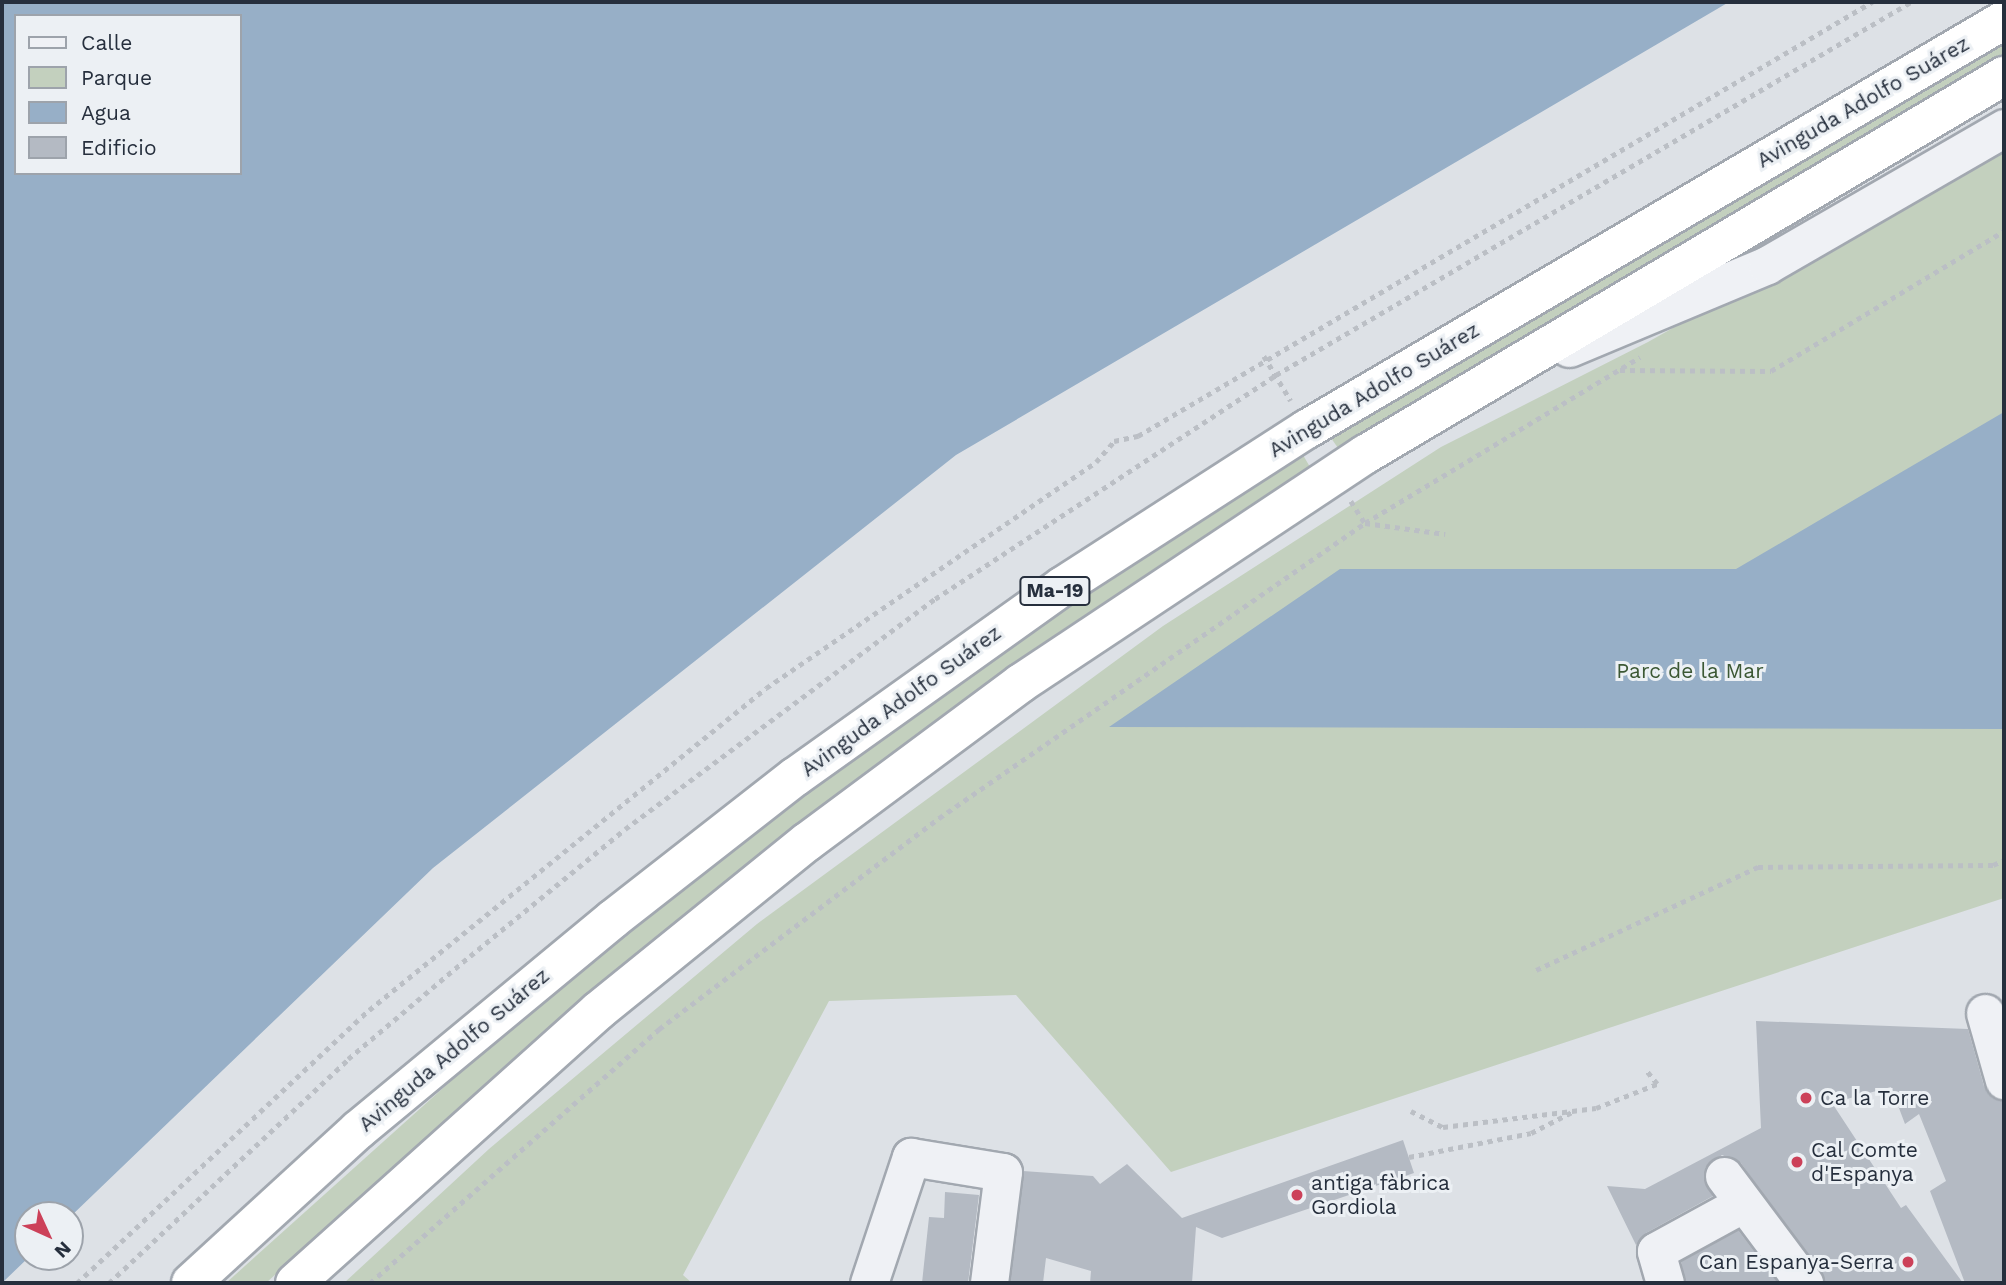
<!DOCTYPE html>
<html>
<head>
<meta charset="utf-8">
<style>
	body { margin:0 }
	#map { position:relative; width:2006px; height:1285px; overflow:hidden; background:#dde1e6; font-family:"Work Sans",sans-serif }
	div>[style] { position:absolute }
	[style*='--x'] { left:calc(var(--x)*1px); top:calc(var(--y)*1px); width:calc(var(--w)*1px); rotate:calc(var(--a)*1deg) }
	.green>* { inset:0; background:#c3d0be }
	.water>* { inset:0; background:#97afc7 }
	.building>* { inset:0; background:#b4bac3 }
	.path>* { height:4.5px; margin-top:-2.25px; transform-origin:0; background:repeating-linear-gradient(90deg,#bbbfc5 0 5px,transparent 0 10px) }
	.roads { filter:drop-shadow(2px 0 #a2a8b0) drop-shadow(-2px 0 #a2a8b0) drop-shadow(0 2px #a2a8b0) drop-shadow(0 -2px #a2a8b0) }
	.minor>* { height:37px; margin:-18.5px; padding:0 18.5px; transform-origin:18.5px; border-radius:18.5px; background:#eff1f5 }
	.highway>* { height:38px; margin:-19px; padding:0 19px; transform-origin:19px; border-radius:19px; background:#fff }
	.dots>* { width:19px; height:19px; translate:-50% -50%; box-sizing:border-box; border:4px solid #ecf0f4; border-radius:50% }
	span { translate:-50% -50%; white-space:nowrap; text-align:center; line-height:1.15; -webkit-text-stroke:6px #ecf0f4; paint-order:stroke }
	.shield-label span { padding:2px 5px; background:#ecf0f4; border:2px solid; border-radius:5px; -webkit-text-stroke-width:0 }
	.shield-label { font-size:19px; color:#262f3d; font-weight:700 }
	.street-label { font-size:21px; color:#262f3d }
	.park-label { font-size:21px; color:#3c5834 }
	.poi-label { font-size:21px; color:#262f3d }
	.left { translate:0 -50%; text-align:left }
	.right { translate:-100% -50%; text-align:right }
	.frame { position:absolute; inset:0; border:4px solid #262f3d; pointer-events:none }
	.legend { position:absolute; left:14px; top:14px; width:228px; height:161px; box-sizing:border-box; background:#ecf0f4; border:2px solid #9da3ab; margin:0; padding:9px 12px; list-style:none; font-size:21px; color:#262f3d }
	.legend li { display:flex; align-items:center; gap:14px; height:35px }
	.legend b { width:35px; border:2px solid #9da3ab }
	.north { position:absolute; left:14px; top:1201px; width:70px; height:70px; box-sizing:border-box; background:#ecf0f4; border:2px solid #9da3ab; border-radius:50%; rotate:135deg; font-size:19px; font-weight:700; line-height:28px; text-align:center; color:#262f3d }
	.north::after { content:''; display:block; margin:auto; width:24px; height:32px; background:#cc4159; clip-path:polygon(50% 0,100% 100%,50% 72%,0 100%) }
</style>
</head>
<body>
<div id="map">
	<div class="green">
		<div style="clip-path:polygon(2004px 43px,2004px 58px,1338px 448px,1331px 438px)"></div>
		<div style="clip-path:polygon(2004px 141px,2004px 898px,1171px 1172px,1016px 995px,829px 1001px,683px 1275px,692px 1283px,344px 1283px,489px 1149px,757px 924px,1163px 626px,1441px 447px,1648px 342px)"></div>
		<div style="clip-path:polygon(1303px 455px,1310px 467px,1053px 637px,776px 842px,508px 1063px,266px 1283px,226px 1283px,491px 1045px,763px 825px,1044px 622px)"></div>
	</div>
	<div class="water">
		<div style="clip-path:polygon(evenodd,2px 2px,1729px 2px,956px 455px,433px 868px,70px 1217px,28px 1215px,29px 1257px,2px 1283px,2px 2px,16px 16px,240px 16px,240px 173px,16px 173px,16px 16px)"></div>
		<div style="clip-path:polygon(2004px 412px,2004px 729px,1109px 727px,1340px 569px,1736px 569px)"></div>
	</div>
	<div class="building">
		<div style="clip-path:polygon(1756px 1021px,1968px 1029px,1984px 1086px,2004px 1100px,2004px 1283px,1965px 1283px,1930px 1191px,1946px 1181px,1919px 1114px,1905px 1124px,1891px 1087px,1832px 1103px,1901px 1208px,1906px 1205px,1963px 1283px,1825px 1283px,1741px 1163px,1722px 1155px,1705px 1168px,1713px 1196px,1646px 1233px,1636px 1245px,1607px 1186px,1645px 1189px,1761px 1128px)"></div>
		<div style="clip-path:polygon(1403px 1140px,1414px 1173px,1222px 1238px,1196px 1227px,1192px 1283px,1090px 1283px,1091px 1271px,1046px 1258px,1043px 1283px,1010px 1283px,1023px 1171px,1093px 1176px,1100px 1184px,1127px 1164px,1182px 1218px)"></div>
		<div style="clip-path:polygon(945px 1192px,979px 1195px,968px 1283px,922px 1283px,929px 1217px,944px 1218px)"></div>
		<div style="clip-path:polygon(1738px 1230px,1778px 1283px,1685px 1283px,1681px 1261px)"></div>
	</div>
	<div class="path">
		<div style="--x:1264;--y:356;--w:52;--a:59"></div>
		<div style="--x:1620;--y:370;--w:151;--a:0.4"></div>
		<div style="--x:1771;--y:371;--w:272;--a:-31"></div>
		<div style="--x:1351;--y:501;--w:26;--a:58"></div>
		<div style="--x:1365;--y:523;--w:81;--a:7.8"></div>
		<div style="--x:1536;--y:970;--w:245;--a:-24.9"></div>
		<div style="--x:1758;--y:867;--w:235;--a:-0.5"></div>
		<div style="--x:1993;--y:865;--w:12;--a:-24"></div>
		<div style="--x:1411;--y:1111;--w:36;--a:27"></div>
		<div style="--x:1443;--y:1127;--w:154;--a:-7.1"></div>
		<div style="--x:1596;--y:1108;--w:66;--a:-21.5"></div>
		<div style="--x:1657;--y:1084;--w:19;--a:-129"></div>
		<div style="--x:1409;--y:1157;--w:124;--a:-11.1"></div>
		<div style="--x:1531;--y:1133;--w:46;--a:-27.1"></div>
		<div style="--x:77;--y:1283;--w:400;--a:-43.1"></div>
		<div style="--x:369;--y:1010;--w:511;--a:-39.04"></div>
		<div style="--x:766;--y:688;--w:400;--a:-34.4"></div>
		<div style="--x:1096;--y:462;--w:28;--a:-49"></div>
		<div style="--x:1114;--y:441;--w:25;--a:-12"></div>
		<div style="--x:1138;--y:436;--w:853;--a:-30.6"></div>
		<div style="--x:109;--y:1283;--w:328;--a:-43.1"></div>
		<div style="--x:348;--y:1059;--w:160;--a:-40.2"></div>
		<div style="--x:470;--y:956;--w:200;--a:-39.3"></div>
		<div style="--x:625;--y:829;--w:386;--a:-36.6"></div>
		<div style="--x:935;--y:599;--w:408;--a:-33.3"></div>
		<div style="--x:1276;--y:375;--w:736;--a:-30.43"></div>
		<div style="--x:370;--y:1283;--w:385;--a:-41.3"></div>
		<div style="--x:659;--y:1029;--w:351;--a:-37"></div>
		<div style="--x:939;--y:818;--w:518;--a:-34.7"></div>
		<div style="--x:1365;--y:523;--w:321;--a:-31.1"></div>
	</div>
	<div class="roads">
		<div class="minor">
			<div style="--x:1569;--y:348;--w:215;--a:-22.7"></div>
			<div style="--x:1767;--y:265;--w:274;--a:-30"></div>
			<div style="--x:1985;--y:1013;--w:70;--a:74.2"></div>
			<div style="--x:1724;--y:1176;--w:134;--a:53.2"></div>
			<div style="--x:869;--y:1283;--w:133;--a:-71.6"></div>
			<div style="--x:911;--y:1157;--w:93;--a:9.3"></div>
			<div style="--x:1003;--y:1172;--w:112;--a:97.2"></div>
			<div style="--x:1665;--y:1283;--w:33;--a:-106"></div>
			<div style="--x:1656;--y:1251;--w:98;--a:-28.7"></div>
		</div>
		<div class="highway">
			<div style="--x:191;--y:1283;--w:226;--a:-42.5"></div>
			<div style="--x:358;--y:1130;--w:331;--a:-39.6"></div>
			<div style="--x:613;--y:919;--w:231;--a:-38"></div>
			<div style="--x:795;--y:777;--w:329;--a:-35.5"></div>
			<div style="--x:1063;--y:586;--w:290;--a:-32.8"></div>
			<div style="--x:1307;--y:429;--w:808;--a:-30.4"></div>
			<div style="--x:295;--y:1283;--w:407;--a:-41.9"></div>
			<div style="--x:598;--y:1011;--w:269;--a:-39"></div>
			<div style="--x:807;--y:842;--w:267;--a:-36.6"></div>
			<div style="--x:1021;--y:683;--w:414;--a:-33.6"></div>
			<div style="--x:1366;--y:454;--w:742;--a:-30.65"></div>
		</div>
	</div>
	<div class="dots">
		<div style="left:1806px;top:1098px;background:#cc4159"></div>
		<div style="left:1797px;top:1162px;background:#cc4159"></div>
		<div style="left:1297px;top:1195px;background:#cc4159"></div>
		<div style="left:1908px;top:1262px;background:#cc4159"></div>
	</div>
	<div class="shield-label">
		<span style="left:1055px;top:591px">Ma-19</span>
	</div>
	<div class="street-label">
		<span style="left:1863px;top:102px;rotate:-30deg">Avinguda Adolfo Suárez</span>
		<span style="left:1374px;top:390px;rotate:-31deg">Avinguda Adolfo Suárez</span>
		<span style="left:901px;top:701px;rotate:-36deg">Avinguda Adolfo Suárez</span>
		<span style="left:454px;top:1050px;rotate:-40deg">Avinguda Adolfo Suárez</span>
	</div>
	<div class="park-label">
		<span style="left:1690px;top:671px">Parc de la Mar</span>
	</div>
	<div class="poi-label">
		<span class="left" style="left:1820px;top:1098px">Ca la Torre</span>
		<span class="left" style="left:1811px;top:1162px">Cal Comte<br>d'Espanya</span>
		<span class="left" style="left:1311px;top:1195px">antiga fàbrica<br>Gordiola</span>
		<span class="right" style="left:1894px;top:1262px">Can Espanya-Serra</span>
	</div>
	<div class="frame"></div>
	<ul class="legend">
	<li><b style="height:9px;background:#eff1f5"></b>Calle</li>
	<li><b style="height:19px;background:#c3d0be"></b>Parque</li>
	<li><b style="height:19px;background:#97afc7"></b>Agua</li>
	<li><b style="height:19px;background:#b4bac3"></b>Edificio</li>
	</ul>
	<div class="north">N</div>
</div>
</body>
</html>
